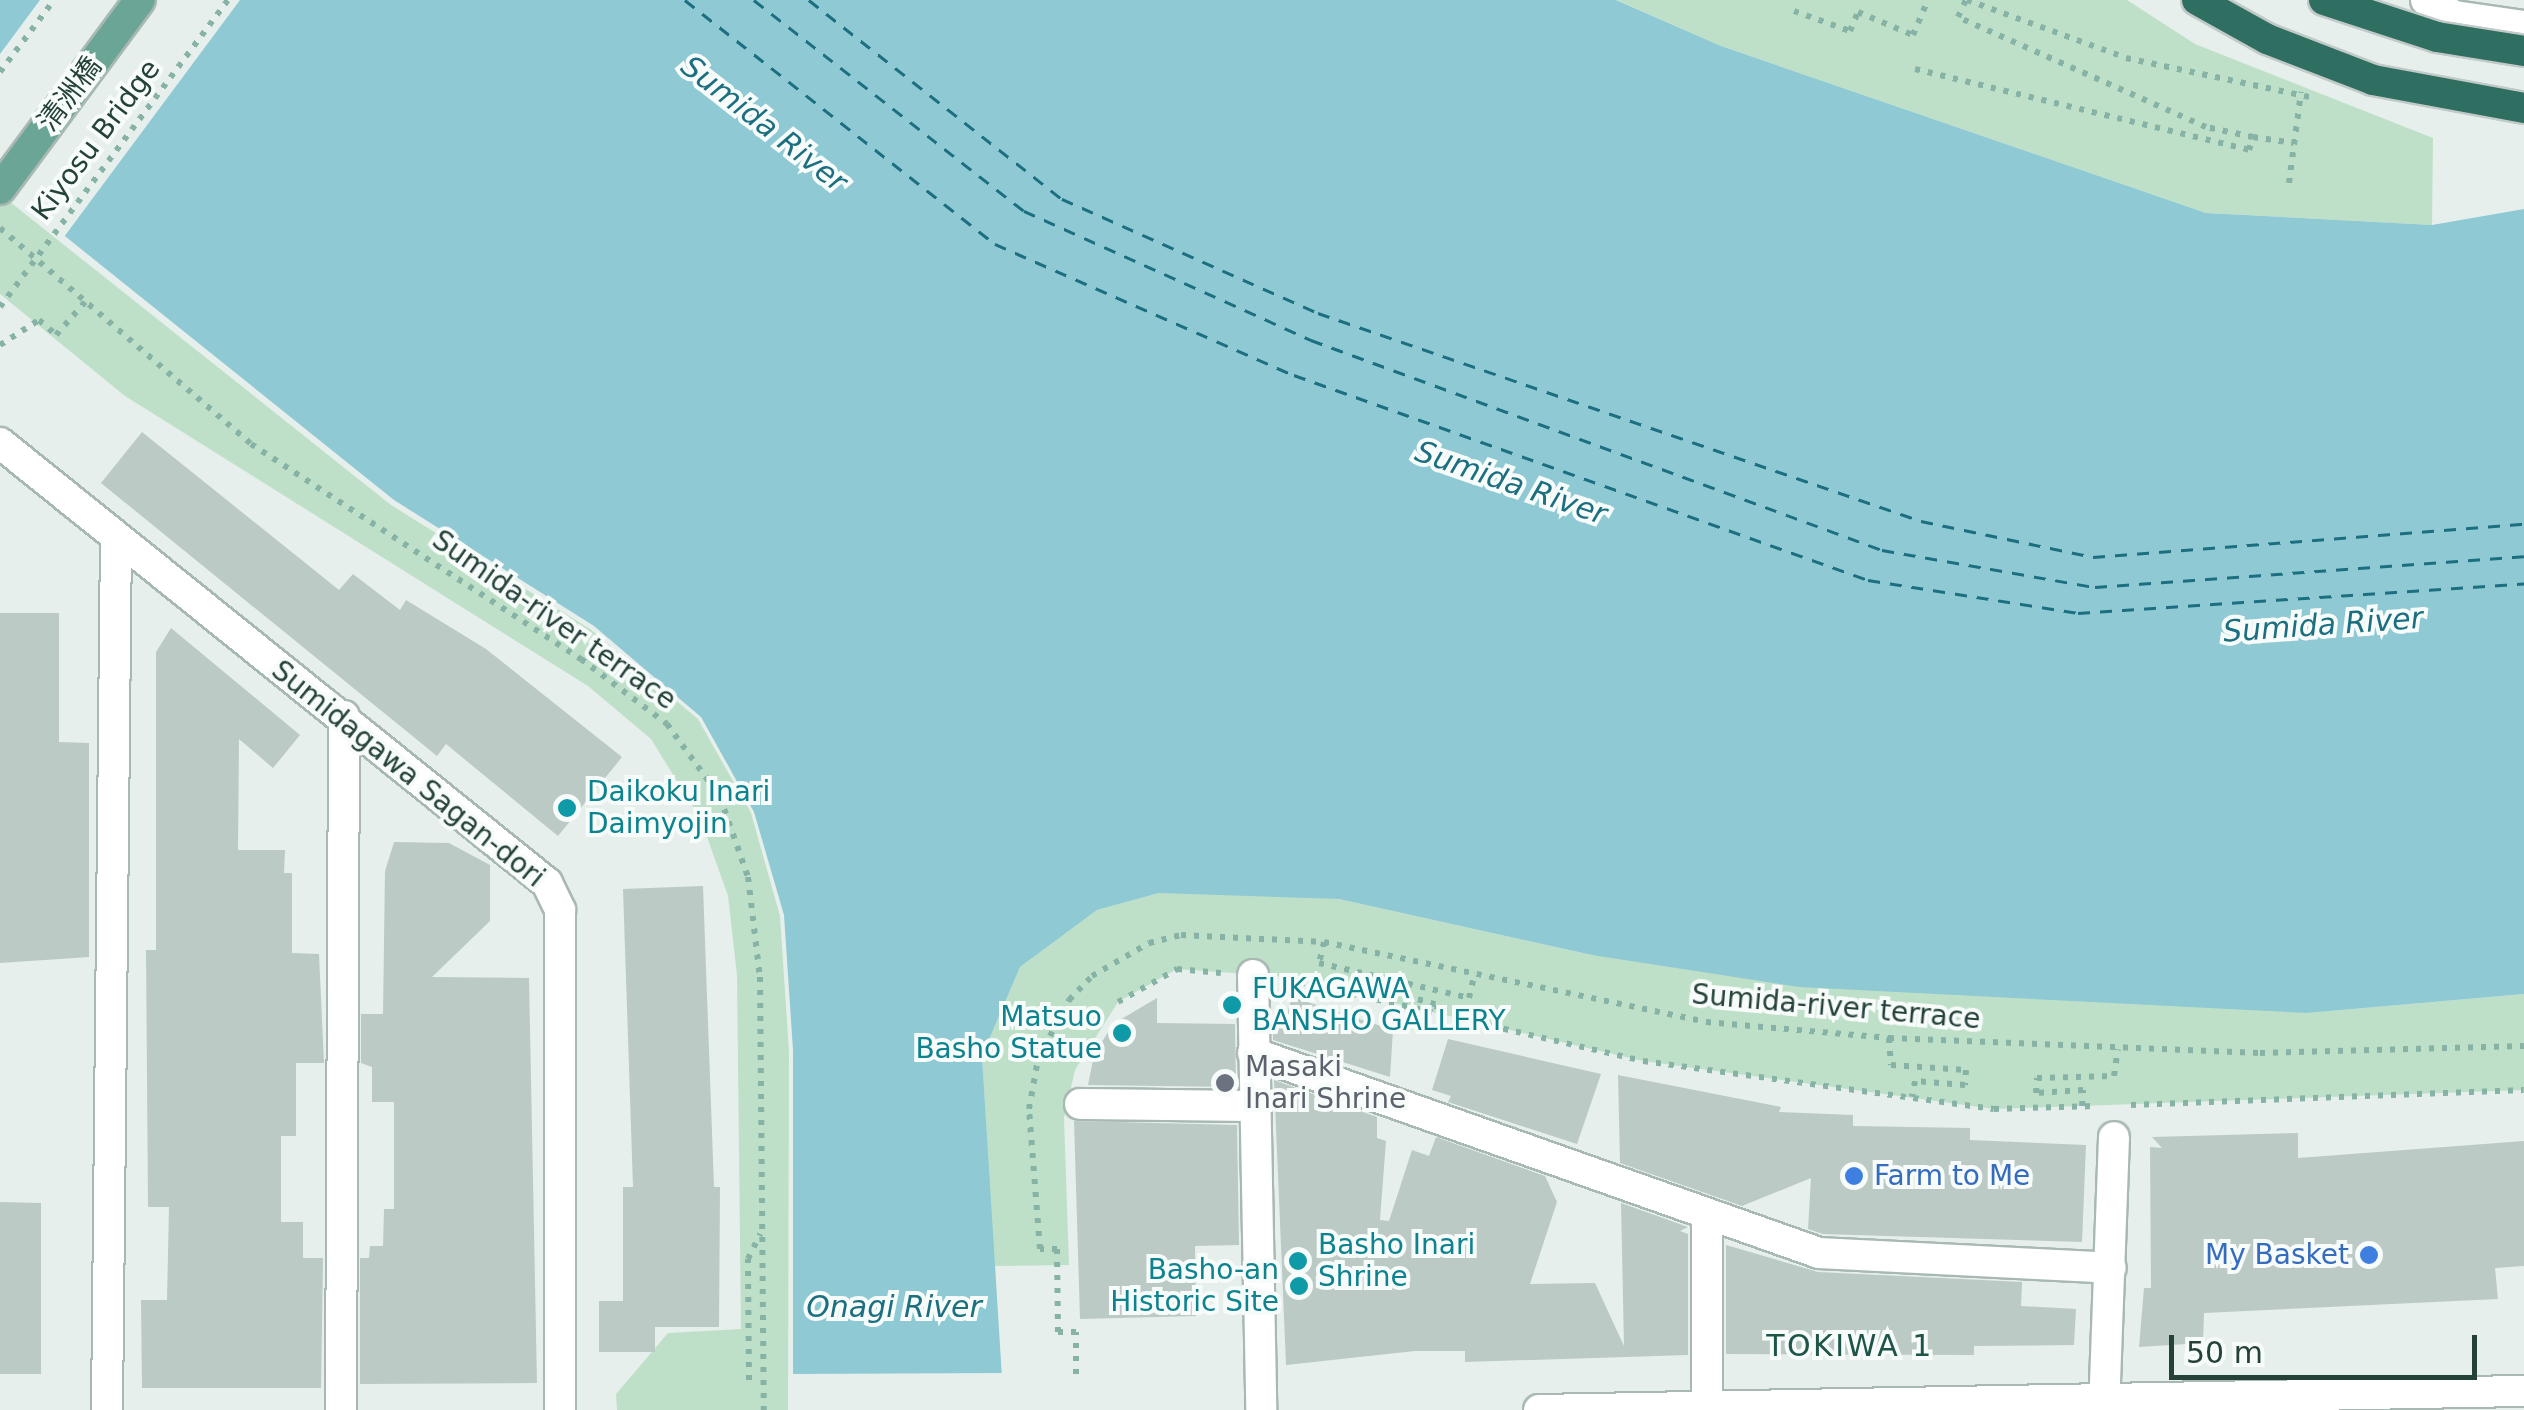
<!DOCTYPE html>
<html>
<head>
<meta charset="utf-8">
<style>
	body { margin:0 }
	#map { position:relative; width:2524px; height:1410px; overflow:hidden; background:#e6efeb; font-family:"DejaVu Sans","Noto Sans JP",sans-serif }
	div>[style] { position:absolute }
	[style*='--x'] { left:calc(var(--x)*1px); top:calc(var(--y)*1px); width:calc(var(--w)*1px); rotate:calc(var(--a)*1deg) }
	.green>* { inset:0; background:#bfe0c8 }
	.water>* { inset:0; background:#8ec9d4 }
	.pier>* { inset:0; background:#e6efeb }
	.ferry>* { height:2.5px; margin-top:-1.25px; transform-origin:0; background:repeating-linear-gradient(90deg,#1c6f80 0 12px,transparent 0 22px) }
	.building>* { inset:0; background:#bbcac4 }
	.path>* { height:6px; margin-top:-3px; transform-origin:0; background:repeating-linear-gradient(90deg,#86b3a5 0 5px,transparent 0 13px) }
	.roads { filter:drop-shadow(2px 0 #a8b8b2) drop-shadow(-2px 0 #a8b8b2) drop-shadow(0 2px #a8b8b2) drop-shadow(0 -2px #a8b8b2) }
	.minor>* { height:30px; margin:-15px; padding:0 15px; transform-origin:15px; border-radius:15px; background:#fff }
	.major>* { height:30px; margin:-15px; padding:0 15px; transform-origin:15px; border-radius:15px; background:#6aa596 }
	.path-bridge>* { height:6px; margin-top:-3px; transform-origin:0; background:repeating-linear-gradient(90deg,#86b3a5 0 5px,transparent 0 13px) }
	.bridges { filter:drop-shadow(2px 0 #c2cac8) drop-shadow(-2px 0 #c2cac8) drop-shadow(0 2px #c2cac8) drop-shadow(0 -2px #c2cac8) }
	.highway-bridge>* { height:30px; margin:-15px; padding:0 15px; transform-origin:15px; border-radius:15px; background:#2f6f62 }
	.dots>* { width:28px; height:28px; translate:-50% -50%; box-sizing:border-box; border:5px solid #f7fbf9; border-radius:50% }
	span { translate:-50% -50%; white-space:nowrap; text-align:center; line-height:1.15; -webkit-text-stroke:8px #f7fbf9; paint-order:stroke }
	.street-label { font-size:28px; color:#24423a }
	.culture-label { font-size:28px; color:#0d838f }
	.left { translate:0 -50%; text-align:left }
	.right { translate:-100% -50%; text-align:right }
	.worship-label { font-size:28px; color:#5b616d }
	.shop-label { font-size:28px; color:#366cbe }
	.water-label { font-size:30px; color:#1c6f80; font-style:italic }
	.neighbourhood-label { font-size:30px; color:#1f5548; letter-spacing:2.5px }
	.scale { position:absolute; left:2169px; top:1335px; width:308px; height:45px; box-sizing:border-box; border:5px solid #24423a; border-top:0; padding-left:12px; font-size:30px; line-height:35px; white-space:nowrap; color:#24423a; -webkit-text-stroke:8px #f7fbf9; paint-order:stroke }
</style>
</head>
<body>
<div id="map">
	<div class="green">
		<div style="clip-path:polygon(1617px 0,2127px 0,2195px 44px,2433px 138px,2432px 225px,2206px 213px,1721px 46px)"></div>
		<div style="clip-path:polygon(0 194px,391px 505px,590px 629px,698px 719px,751px 813px,780px 916px,789px 1051px,788px 1410px,617px 1410px,616px 1394px,668px 1333px,741px 1329px,737px 975px,728px 896px,701px 820px,651px 739px,588px 686px,125px 396px,0 294px)"></div>
		<div style="clip-path:polygon(1229px 892px,1339px 899px,1592px 955px,2307px 1013px,2524px 994px,2524px 1090px,1994px 1109px,1643px 1061px,1277px 976px,1177px 969px,1118px 1002px,1075px 1070px,1064px 1118px,1069px 1265px,994px 1266px,982px 1056px,1020px 967px,1097px 910px,1159px 893px)"></div>
	</div>
	<div class="water">
		<div style="clip-path:polygon(0 0,1616px 0,1721px 46px,2206px 213px,2432px 225px,2524px 209px,2524px 994px,2307px 1013px,1799px 987px,1592px 955px,1339px 899px,1159px 893px,1097px 910px,1020px 967px,982px 1056px,1004px 1410px,793px 1410px,793px 1050px,784px 915px,754px 812px,701px 717px,594px 626px,394px 500px,0 184px)"></div>
	</div>
	<div class="pier">
		<div style="clip-path:polygon(40px 0,240px 0,61px 241px,0 191px,0 54px)"></div>
		<div style="clip-path:polygon(1006px 1373px,1009px 1410px,788px 1410px,788px 1374px)"></div>
	</div>
	<div class="ferry">
		<div style="--x:685;--y:0;--w:395;--a:38.2"></div>
		<div style="--x:995;--y:244;--w:326;--a:23.7"></div>
		<div style="--x:1294;--y:375;--w:610;--a:19.65"></div>
		<div style="--x:1868;--y:580;--w:213;--a:8.9"></div>
		<div style="--x:2078;--y:613;--w:447;--a:-3.8"></div>
		<div style="--x:754;--y:0;--w:343;--a:38"></div>
		<div style="--x:1024;--y:211;--w:315;--a:24.2"></div>
		<div style="--x:1311;--y:340;--w:608;--a:20.19"></div>
		<div style="--x:1882;--y:550;--w:216;--a:9.9"></div>
		<div style="--x:2095;--y:587;--w:430;--a:-4.1"></div>
		<div style="--x:809;--y:0;--w:322;--a:38.2"></div>
		<div style="--x:1062;--y:199;--w:280;--a:24"></div>
		<div style="--x:1318;--y:313;--w:638;--a:19.03"></div>
		<div style="--x:1921;--y:521;--w:176;--a:11.8"></div>
		<div style="--x:2093;--y:557;--w:432;--a:-4.4"></div>
	</div>
	<div class="building">
		<div style="clip-path:polygon(142px 432px,339px 590px,353px 574px,400px 610px,406px 600px,486px 649px,622px 757px,558px 836px,446px 744px,437px 756px,101px 483px)"></div>
		<div style="clip-path:polygon(0 613px,59px 613px,59px 742px,89px 743px,89px 957px,0 963px)"></div>
		<div style="clip-path:polygon(171px 628px,300px 735px,273px 768px,239px 739px,238px 850px,285px 850px,284px 873px,292px 873px,292px 953px,319px 954px,324px 1063px,296px 1063px,296px 1136px,281px 1136px,281px 1222px,303px 1222px,303px 1258px,323px 1258px,321px 1388px,142px 1388px,141px 1300px,167px 1300px,169px 1207px,148px 1207px,146px 950px,156px 950px,156px 652px)"></div>
		<div style="clip-path:polygon(394px 842px,449px 843px,490px 865px,490px 921px,432px 977px,529px 978px,537px 1383px,360px 1384px,360px 1258px,369px 1258px,370px 1246px,383px 1246px,384px 1209px,394px 1209px,394px 1102px,372px 1102px,372px 1067px,361px 1063px,361px 1014px,383px 1014px,385px 871px)"></div>
		<div style="clip-path:polygon(703px 886px,714px 1187px,720px 1187px,719px 1327px,655px 1327px,655px 1352px,599px 1352px,599px 1301px,623px 1301px,623px 1187px,633px 1187px,623px 889px)"></div>
		<div style="clip-path:polygon(1292px 997px,1393px 1030px,1390px 1077px,1273px 1040px,1273px 1024px,1284px 1024px)"></div>
		<div style="clip-path:polygon(1157px 998px,1157px 1023px,1235px 1024px,1236px 1087px,1088px 1085px,1094px 1055px,1113px 1024px)"></div>
		<div style="clip-path:polygon(1448px 1039px,1601px 1074px,1577px 1144px,1448px 1102px,1451px 1096px,1432px 1090px)"></div>
		<div style="clip-path:polygon(1618px 1075px,1781px 1107px,1779px 1112px,1853px 1115px,1853px 1126px,1970px 1128px,1970px 1140px,2086px 1145px,2082px 1242px,1823px 1234px,1808px 1229px,1811px 1178px,1742px 1206px,1620px 1163px)"></div>
		<div style="clip-path:polygon(1274px 1080px,1377px 1117px,1377px 1138px,1386px 1141px,1380px 1220px,1389px 1221px,1412px 1150px,1429px 1156px,1436px 1137px,1545px 1176px,1557px 1202px,1530px 1284px,1595px 1283px,1624px 1346px,1621px 1203px,1688px 1227px,1680px 1231px,1688px 1234px,1688px 1355px,1465px 1362px,1465px 1351px,1415px 1351px,1286px 1365px)"></div>
		<div style="clip-path:polygon(1074px 1121px,1237px 1125px,1239px 1245px,1195px 1246px,1196px 1316px,1080px 1319px)"></div>
		<div style="clip-path:polygon(2298px 1133px,2298px 1158px,2524px 1141px,2524px 1266px,2495px 1268px,2498px 1299px,2204px 1313px,2203px 1343px,2139px 1347px,2144px 1288px,2151px 1288px,2150px 1147px,2162px 1148px,2152px 1137px)"></div>
		<div style="clip-path:polygon(0 1202px,41px 1203px,41px 1374px,0 1374px)"></div>
		<div style="clip-path:polygon(1726px 1245px,1818px 1272px,2022px 1282px,2021px 1306px,2076px 1309px,2074px 1345px,1974px 1346px,1974px 1355px,1726px 1354px)"></div>
	</div>
	<div class="path">
		<div style="--x:1967;--y:0;--w:169;--a:20"></div>
		<div style="--x:2126;--y:58;--w:188;--a:12"></div>
		<div style="--x:1794;--y:11;--w:59;--a:19.7"></div>
		<div style="--x:1850;--y:31;--w:21;--a:-67"></div>
		<div style="--x:1858;--y:12;--w:60;--a:22.7"></div>
		<div style="--x:1913;--y:35;--w:38;--a:-67"></div>
		<div style="--x:1915;--y:69;--w:344;--a:13.6"></div>
		<div style="--x:2249;--y:150;--w:14;--a:-73"></div>
		<div style="--x:2253;--y:137;--w:48;--a:-168"></div>
		<div style="--x:2206;--y:127;--w:271;--a:-156.1"></div>
		<div style="--x:1958;--y:17;--w:19;--a:-65"></div>
		<div style="--x:0;--y:72;--w:90;--a:-53.1"></div>
		<div style="--x:2253;--y:137;--w:41;--a:8.3"></div>
		<div style="--x:2289;--y:183;--w:92;--a:-82.5"></div>
		<div style="--x:0;--y:228;--w:331;--a:40.7"></div>
		<div style="--x:251;--y:444;--w:394;--a:33.1"></div>
		<div style="--x:581;--y:659;--w:108;--a:37.1"></div>
		<div style="--x:667;--y:724;--w:90;--a:54"></div>
		<div style="--x:720;--y:797;--w:85;--a:70.7"></div>
		<div style="--x:748;--y:877;--w:101;--a:83.2"></div>
		<div style="--x:760;--y:977;--w:433;--a:89.5"></div>
		<div style="--x:0;--y:345;--w:46;--a:-32.7"></div>
		<div style="--x:39;--y:320;--w:23;--a:41"></div>
		<div style="--x:56;--y:335;--w:44;--a:-48.7"></div>
		<div style="--x:1324;--y:942;--w:22;--a:103"></div>
		<div style="--x:1319;--y:963;--w:154;--a:13.1"></div>
		<div style="--x:1469;--y:998;--w:26;--a:-77"></div>
		<div style="--x:1288;--y:979;--w:364;--a:13"></div>
		<div style="--x:1643;--y:1061;--w:354;--a:7.8"></div>
		<div style="--x:1994;--y:1109;--w:104;--a:-1.7"></div>
		<div style="--x:1396;--y:981;--w:11;--a:105"></div>
		<div style="--x:1393;--y:992;--w:47;--a:16.1"></div>
		<div style="--x:1438;--y:1005;--w:10;--a:107"></div>
		<div style="--x:1336;--y:991;--w:10;--a:-79"></div>
		<div style="--x:1338;--y:981;--w:56;--a:11.3"></div>
		<div style="--x:1118;--y:1002;--w:68;--a:-29.2"></div>
		<div style="--x:1177;--y:969;--w:44;--a:5.2"></div>
		<div style="--x:1889;--y:1038;--w:27;--a:86"></div>
		<div style="--x:1891;--y:1065;--w:75;--a:3.8"></div>
		<div style="--x:1966;--y:1070;--w:15;--a:94"></div>
		<div style="--x:1965;--y:1085;--w:50;--a:-175.4"></div>
		<div style="--x:1915;--y:1081;--w:16;--a:101"></div>
		<div style="--x:2131;--y:1105;--w:393;--a:-2.2"></div>
		<div style="--x:2082;--y:1106;--w:16;--a:-86"></div>
		<div style="--x:2083;--y:1090;--w:47;--a:176.3"></div>
		<div style="--x:2036;--y:1093;--w:15;--a:-86"></div>
		<div style="--x:2037;--y:1078;--w:77;--a:-1.5"></div>
		<div style="--x:2114;--y:1076;--w:27;--a:-82"></div>
		<div style="--x:1076;--y:1374;--w:42;--a:-90"></div>
		<div style="--x:1076;--y:1332;--w:18;--a:180"></div>
		<div style="--x:1058;--y:1332;--w:83;--a:-90.7"></div>
		<div style="--x:1057;--y:1249;--w:17;--a:180"></div>
		<div style="--x:1040;--y:1249;--w:140;--a:-94.5"></div>
		<div style="--x:1029;--y:1109;--w:51;--a:-79.8"></div>
		<div style="--x:1038;--y:1059;--w:67;--a:-62.3"></div>
		<div style="--x:1069;--y:1000;--w:33;--a:-46"></div>
		<div style="--x:1092;--y:976;--w:66;--a:-30.1"></div>
		<div style="--x:1149;--y:943;--w:33;--a:-14"></div>
		<div style="--x:1181;--y:935;--w:143;--a:2.8"></div>
		<div style="--x:1324;--y:942;--w:390;--a:11.8"></div>
		<div style="--x:1706;--y:1022;--w:184;--a:5"></div>
		<div style="--x:1889;--y:1038;--w:371;--a:2.3"></div>
		<div style="--x:2260;--y:1053;--w:264;--a:-1.5"></div>
		<div style="--x:749;--y:1380;--w:121;--a:-90.5"></div>
		<div style="--x:748;--y:1259;--w:28;--a:-64"></div>
	</div>
	<div class="roads">
		<div class="minor">
			<div style="--x:2426;--y:0;--w:33;--a:29"></div>
			<div style="--x:2455;--y:16;--w:70;--a:8.2"></div>
			<div style="--x:0;--y:443;--w:702;--a:38.81"></div>
			<div style="--x:547;--y:883;--w:30;--a:64"></div>
			<div style="--x:560;--y:910;--w:500;--a:90"></div>
			<div style="--x:1253;--y:975;--w:435;--a:88.9"></div>
			<div style="--x:1253;--y:1053;--w:600;--a:19.46"></div>
			<div style="--x:1819;--y:1253;--w:292;--a:2.9"></div>
			<div style="--x:1080;--y:1104;--w:175;--a:0.7"></div>
			<div style="--x:1707;--y:1217;--w:193;--a:90"></div>
			<div style="--x:107;--y:1410;--w:868;--a:-89.41"></div>
			<div style="--x:341;--y:1410;--w:694;--a:-89.75"></div>
			<div style="--x:1539;--y:1410;--w:985;--a:-1.11"></div>
			<div style="--x:2104;--y:1410;--w:273;--a:-87.9"></div>
		</div>
		<div class="major">
			<div style="--x:0;--y:189;--w:235;--a:-53.5"></div>
		</div>
	</div>
	<div class="path-bridge">
		<div style="--x:0;--y:307;--w:382;--a:-53.4"></div>
	</div>
	<div class="bridges">
		<div class="highway-bridge">
			<div style="--x:2197;--y:0;--w:80;--a:29.1"></div>
			<div style="--x:2267;--y:39;--w:114;--a:21.1"></div>
			<div style="--x:2373;--y:80;--w:154;--a:10.5"></div>
			<div style="--x:2324;--y:0;--w:119;--a:18.1"></div>
			<div style="--x:2437;--y:37;--w:88;--a:9.1"></div>
		</div>
	</div>
	<div class="dots">
		<div style="left:567px;top:808px;background:#0f9aa8"></div>
		<div style="left:1232px;top:1005px;background:#0f9aa8"></div>
		<div style="left:1122px;top:1033px;background:#0f9aa8"></div>
		<div style="left:1225px;top:1083px;background:#6b7280"></div>
		<div style="left:1854px;top:1176px;background:#3f7fe0"></div>
		<div style="left:2369px;top:1255px;background:#3f7fe0"></div>
		<div style="left:1298px;top:1261px;background:#0f9aa8"></div>
		<div style="left:1299px;top:1286px;background:#0f9aa8"></div>
	</div>
	<div class="street-label">
		<span style="left:70px;top:94px;rotate:-53deg">清洲橋</span>
		<span style="left:96px;top:140px;rotate:-53deg">Kiyosu Bridge</span>
		<span style="left:554px;top:620px;rotate:35deg">Sumida-river terrace</span>
		<span style="left:408px;top:774px;rotate:39deg">Sumidagawa Sagan-dori</span>
		<span style="left:1836px;top:1007px;rotate:5deg">Sumida-river terrace</span>
	</div>
	<div class="culture-label">
		<span class="left" style="left:587px;top:808px">Daikoku Inari<br>Daimyojin</span>
		<span class="left" style="left:1252px;top:1005px">FUKAGAWA<br>BANSHO GALLERY</span>
		<span class="right" style="left:1102px;top:1033px">Matsuo<br>Basho Statue</span>
		<span class="left" style="left:1318px;top:1261px">Basho Inari<br>Shrine</span>
		<span class="right" style="left:1279px;top:1286px">Basho-an<br>Historic Site</span>
	</div>
	<div class="worship-label">
		<span class="left" style="left:1245px;top:1083px">Masaki<br>Inari Shrine</span>
	</div>
	<div class="shop-label">
		<span class="left" style="left:1874px;top:1176px">Farm to Me</span>
		<span class="right" style="left:2349px;top:1255px">My Basket</span>
	</div>
	<div class="water-label">
		<span style="left:764px;top:124px;rotate:38deg">Sumida River</span>
		<span style="left:1511px;top:483px;rotate:19deg">Sumida River</span>
		<span style="left:2323px;top:625px;rotate:-4deg">Sumida River</span>
		<span style="left:894px;top:1307px">Onagi River</span>
	</div>
	<div class="neighbourhood-label">
		<span style="left:1850px;top:1346px">TOKIWA 1</span>
	</div>
	<div class="scale">50 m</div>
</div>
</body>
</html>
